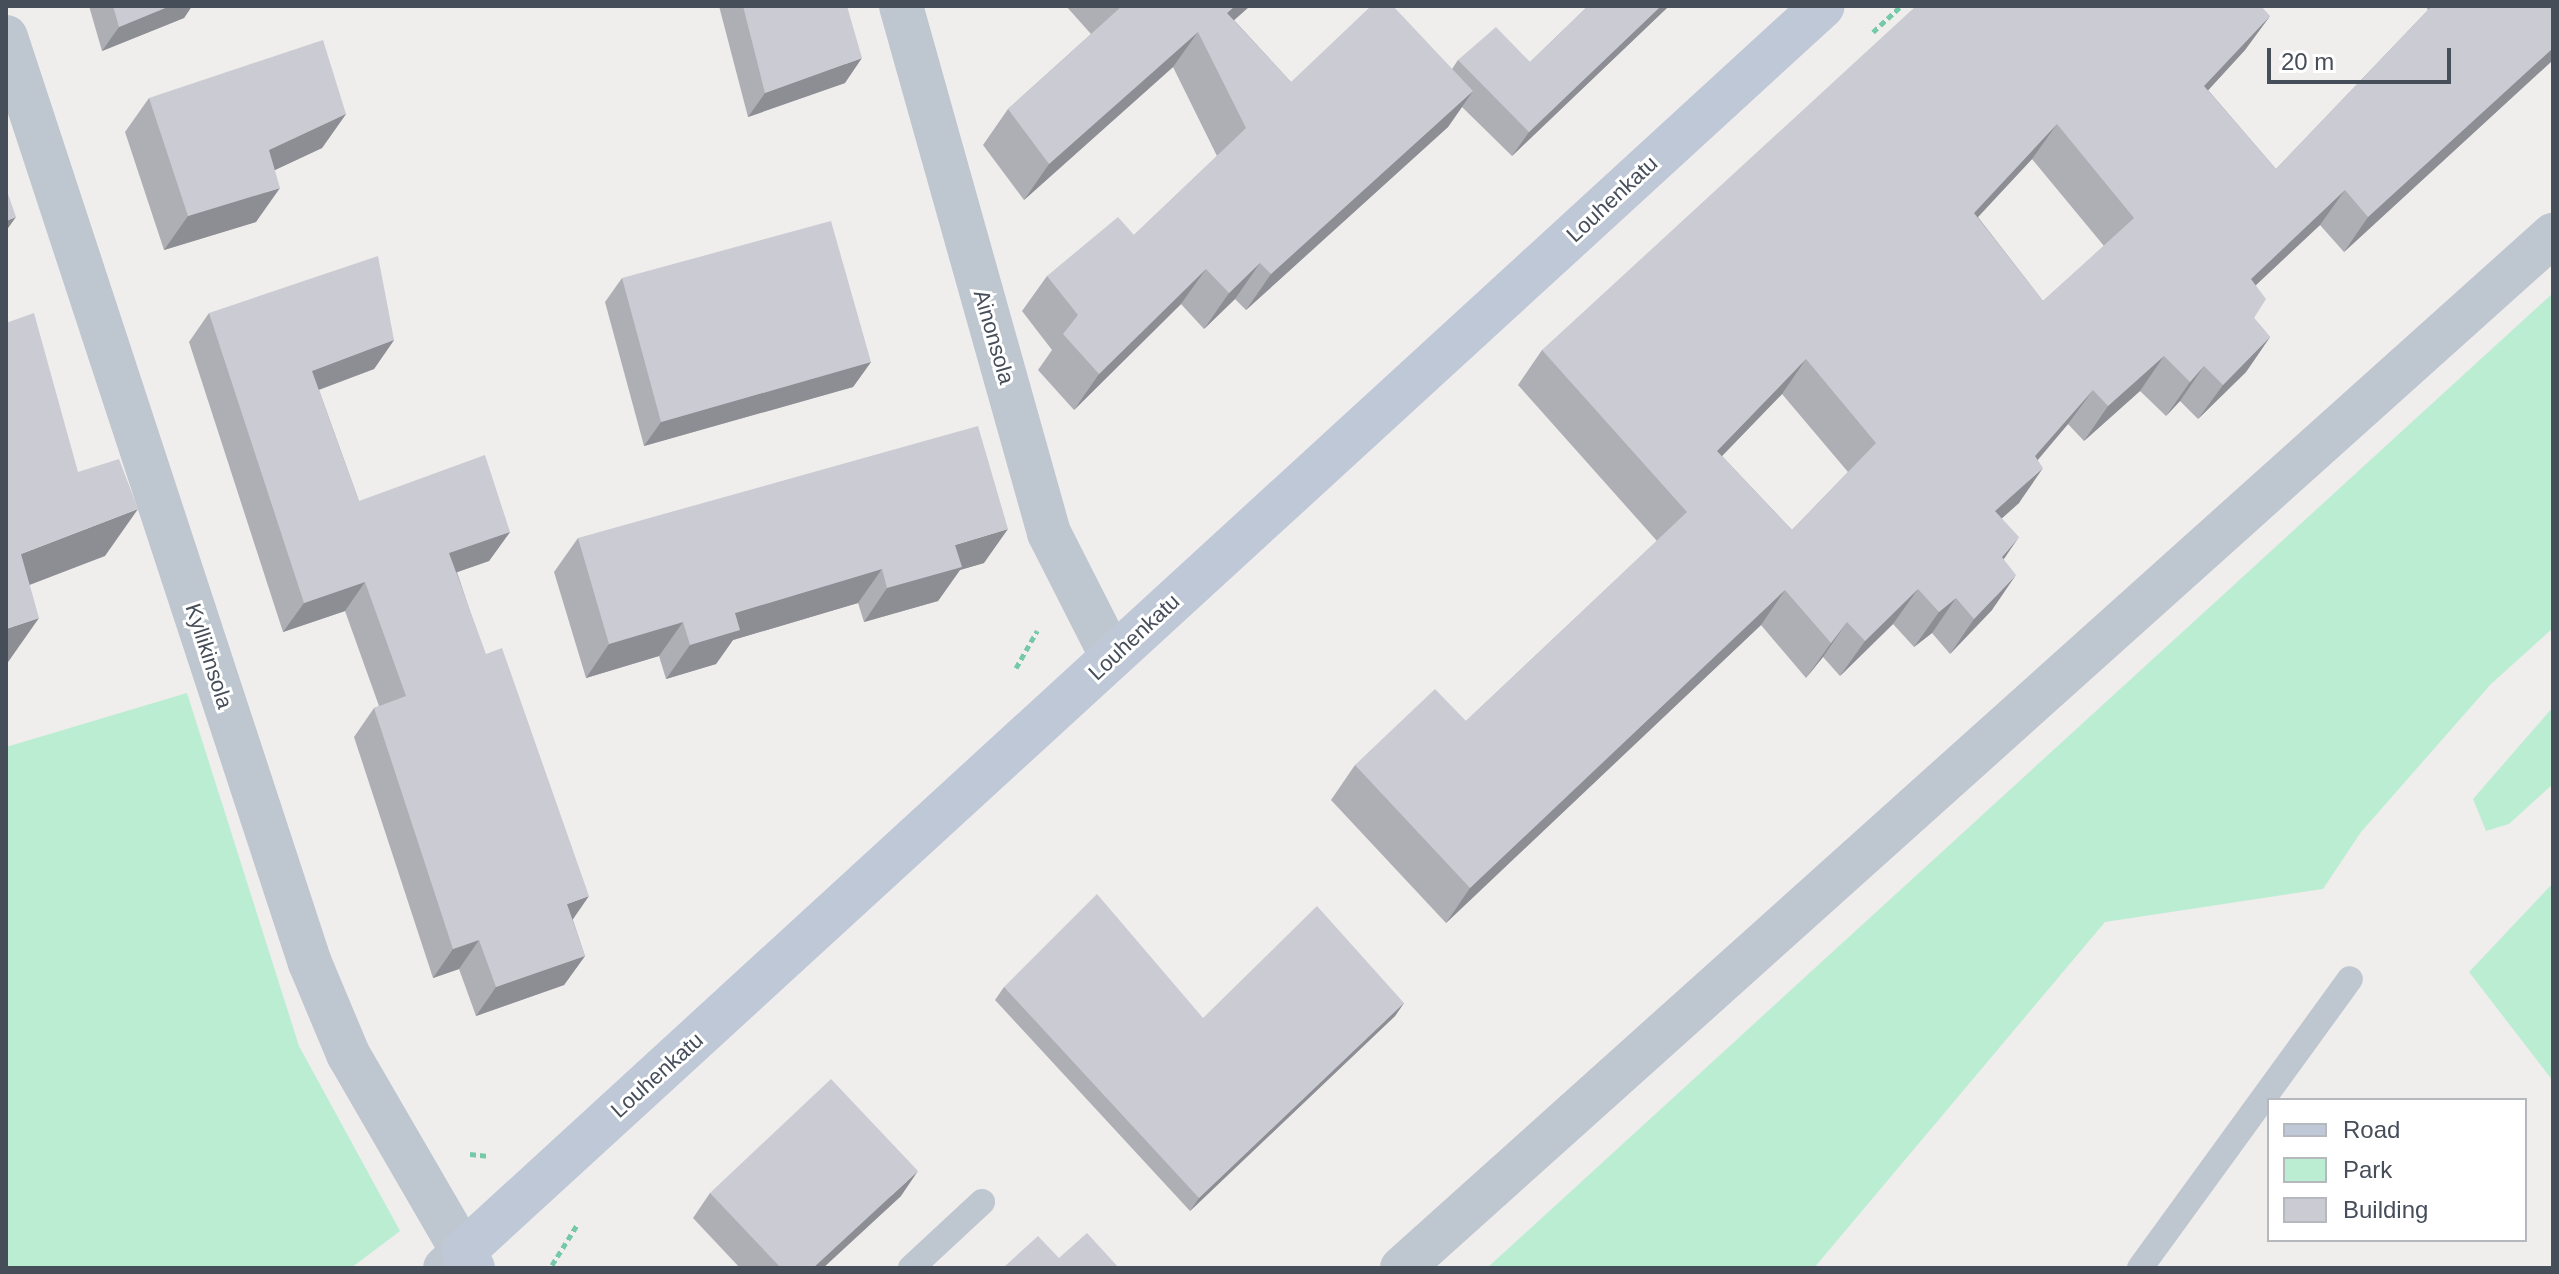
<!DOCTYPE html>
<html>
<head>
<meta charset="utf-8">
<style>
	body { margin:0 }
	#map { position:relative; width:2559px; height:1274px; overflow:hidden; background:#f0eded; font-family:Arial,sans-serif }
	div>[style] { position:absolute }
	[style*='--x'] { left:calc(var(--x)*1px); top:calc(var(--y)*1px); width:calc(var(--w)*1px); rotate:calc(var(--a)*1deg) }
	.green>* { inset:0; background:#bbedd3 }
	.path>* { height:5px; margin-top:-2.5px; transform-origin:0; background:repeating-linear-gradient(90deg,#74caa7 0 6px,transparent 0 10px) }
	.lane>* { height:26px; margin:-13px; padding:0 13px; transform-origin:13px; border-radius:13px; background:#bec6cf }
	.street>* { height:44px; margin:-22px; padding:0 22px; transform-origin:22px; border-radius:22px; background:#bec6cf }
	.secondary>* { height:44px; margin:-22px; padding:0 22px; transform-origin:22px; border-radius:22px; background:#bfc8d6 }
	.wall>* { inset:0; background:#aeafb5 }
	.shaded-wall>* { inset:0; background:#8d8e94 }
	.building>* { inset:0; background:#cacbd3 }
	span { translate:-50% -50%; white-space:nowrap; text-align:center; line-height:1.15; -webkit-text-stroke:6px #fff; paint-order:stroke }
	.street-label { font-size:22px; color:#464e5a }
	.frame { position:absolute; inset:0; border:8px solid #464e5a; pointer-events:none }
	.legend { position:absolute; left:2267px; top:1098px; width:260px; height:144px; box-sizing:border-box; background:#fff; border:2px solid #b5b8bd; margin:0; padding:10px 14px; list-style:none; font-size:24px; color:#464e5a }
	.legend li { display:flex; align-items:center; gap:16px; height:40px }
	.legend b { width:40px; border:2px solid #b5b8bd }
	.scale { position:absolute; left:2267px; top:48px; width:184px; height:36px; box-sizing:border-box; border:4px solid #464e5a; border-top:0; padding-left:10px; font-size:24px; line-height:28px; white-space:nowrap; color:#464e5a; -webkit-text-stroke:6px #fff; paint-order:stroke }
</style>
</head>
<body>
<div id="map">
	<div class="green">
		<div style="clip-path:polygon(2553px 293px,2553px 628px,2491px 684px,2361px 832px,2323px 889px,2105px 922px,1814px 1268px,1487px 1268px)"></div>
		<div style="clip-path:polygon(187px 693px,299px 1046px,400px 1231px,351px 1268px,6px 1268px,6px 747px)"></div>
		<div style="clip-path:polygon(2553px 707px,2553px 784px,2509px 824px,2486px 831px,2473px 799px)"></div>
		<div style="clip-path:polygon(2553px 883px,2553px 1081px,2469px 972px)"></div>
	</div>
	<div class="path">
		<div style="--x:1873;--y:32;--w:38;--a:-43"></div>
		<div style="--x:1016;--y:668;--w:43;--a:-60.4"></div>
		<div style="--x:470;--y:1154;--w:18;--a:6"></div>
		<div style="--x:552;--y:1265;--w:47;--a:-58"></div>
	</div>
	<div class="lane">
		<div style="--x:911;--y:1268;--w:97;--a:-42.9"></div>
		<div style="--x:2140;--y:1268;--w:357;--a:-54"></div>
	</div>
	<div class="street">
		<div style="--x:901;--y:6;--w:547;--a:74.31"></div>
		<div style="--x:1049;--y:533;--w:139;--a:63.1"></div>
		<div style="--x:6;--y:37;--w:975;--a:71.83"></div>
		<div style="--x:310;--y:963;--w:99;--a:67.3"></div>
		<div style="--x:348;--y:1054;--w:229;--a:59.9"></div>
		<div style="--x:463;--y:1252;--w:24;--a:138"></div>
		<div style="--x:1402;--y:1268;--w:1547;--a:-41.91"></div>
	</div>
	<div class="secondary">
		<div style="--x:473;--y:1268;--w:19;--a:-122"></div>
		<div style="--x:463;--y:1252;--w:1844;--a:-42.5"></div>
	</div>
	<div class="wall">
		<div style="clip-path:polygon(89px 6px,192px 6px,184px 18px,102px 51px)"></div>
		<div style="clip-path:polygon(719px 6px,847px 6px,845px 83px,748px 117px)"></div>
		<div style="clip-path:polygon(1066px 6px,1250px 6px,1234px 20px,1291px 82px,1452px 69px,1458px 60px,1530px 62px,1588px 6px,1669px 6px,1512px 156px,1462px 107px,1448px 127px,1246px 310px,1235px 299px,1204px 329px,1181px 304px,1074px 410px,1038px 370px,1052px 350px,1022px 311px,1047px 276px,1134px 235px,1217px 156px,1173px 67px,1024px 200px,983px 145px,1008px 109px,1091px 34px)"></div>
		<div style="clip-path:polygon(evenodd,2429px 6px,2553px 6px,2553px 60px,2344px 252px,2320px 225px,2256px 285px,2254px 318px,2270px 337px,2246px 372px,2198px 419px,2180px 401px,2166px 416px,2140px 391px,2084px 441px,2068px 424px,2038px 460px,2019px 503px,2002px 518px,2004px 559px,1992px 610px,1950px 654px,1932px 633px,1914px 647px,1893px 624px,1840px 676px,1823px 657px,1806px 678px,1761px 625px,1446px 923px,1331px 800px,1355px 765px,1466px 721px,1657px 541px,1518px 385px,1542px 350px,2270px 16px,2245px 50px,2208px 90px,2276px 169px,2428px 10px,2427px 8px,2429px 6px,2032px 159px,2104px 246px,2043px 301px,1978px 217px,2032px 159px,2429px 6px,1782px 394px,1848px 472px,1792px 530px,1722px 456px,1782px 394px)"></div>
		<div style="clip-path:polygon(149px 98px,346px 114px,322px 148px,275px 170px,256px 222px,164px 250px,125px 132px)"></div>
		<div style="clip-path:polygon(622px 278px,871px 362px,853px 387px,644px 446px,605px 302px)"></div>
		<div style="clip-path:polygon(209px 313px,394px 340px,374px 369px,319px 390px,359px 501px,510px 532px,489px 561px,457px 572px,585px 956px,564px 985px,476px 1016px,459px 969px,433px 978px,354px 737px,374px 708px,379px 706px,345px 611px,283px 632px,189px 342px)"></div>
		<div style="clip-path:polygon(578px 538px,984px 563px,960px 570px,938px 601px,864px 622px,858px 603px,733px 640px,716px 664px,666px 679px,659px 656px,586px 678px,554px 572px)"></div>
		<div style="clip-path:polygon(1004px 987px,1203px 1018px,1404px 1003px,1395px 1016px,1190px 1211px,995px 1000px)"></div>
		<div style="clip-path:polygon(710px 1193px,901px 1196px,823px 1268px,740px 1268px,693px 1218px)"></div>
	</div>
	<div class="shaded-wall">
		<div style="clip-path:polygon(170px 6px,192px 6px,184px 18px,102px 51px,119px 27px)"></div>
		<div style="clip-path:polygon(1235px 6px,1250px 6px,1205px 46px,1227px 13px)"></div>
		<div style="clip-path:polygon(1661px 6px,1669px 6px,1512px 156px,1529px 132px)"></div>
		<div style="clip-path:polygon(2270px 16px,2245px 50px,2180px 121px,2204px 86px)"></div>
		<div style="clip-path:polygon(1198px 32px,1173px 67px,1024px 200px,1049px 164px)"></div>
		<div style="clip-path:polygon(2553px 48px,2553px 60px,2344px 252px,2368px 217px)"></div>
		<div style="clip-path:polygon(862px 58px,845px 83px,748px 117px,765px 93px)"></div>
		<div style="clip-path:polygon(1473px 91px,1448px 127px,1246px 310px,1271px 274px)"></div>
		<div style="clip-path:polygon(346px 114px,322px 148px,245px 184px,269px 150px)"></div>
		<div style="clip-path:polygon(2057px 124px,2032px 159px,1950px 247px,1974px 213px)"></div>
		<div style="clip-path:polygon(280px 188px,256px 222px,164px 250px,188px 216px)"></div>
		<div style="clip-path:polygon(2345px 190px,2320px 225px,2226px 313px,2251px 279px)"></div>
		<div style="clip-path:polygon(16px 217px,6px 231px,6px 221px)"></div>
		<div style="clip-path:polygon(1260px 263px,1235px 299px,1204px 329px,1229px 293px)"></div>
		<div style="clip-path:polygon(1206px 269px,1181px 304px,1074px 410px,1099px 374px)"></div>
		<div style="clip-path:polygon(2270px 337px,2246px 372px,2198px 419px,2223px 385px)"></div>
		<div style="clip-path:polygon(394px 340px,374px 369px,291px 400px,312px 371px)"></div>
		<div style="clip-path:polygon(2164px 356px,2140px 391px,2084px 441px,2108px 406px)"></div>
		<div style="clip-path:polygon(1806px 359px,1782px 394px,1693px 486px,1717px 451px)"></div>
		<div style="clip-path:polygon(871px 362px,853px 387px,644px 446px,661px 422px)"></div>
		<div style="clip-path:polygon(2204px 366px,2180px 401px,2166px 416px,2190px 382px)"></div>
		<div style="clip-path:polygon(2093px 390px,2068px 424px,2011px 491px,2035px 456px)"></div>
		<div style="clip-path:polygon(2043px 468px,2019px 503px,1971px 546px,1995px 511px)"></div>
		<div style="clip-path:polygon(138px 509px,105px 556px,6px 594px,21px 554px)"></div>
		<div style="clip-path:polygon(1008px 529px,984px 563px,960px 570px,938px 601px,864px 622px,887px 588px,955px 545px)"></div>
		<div style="clip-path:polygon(510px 532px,489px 561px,429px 582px,449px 553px)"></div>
		<div style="clip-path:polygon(2019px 537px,1995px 572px,2002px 557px)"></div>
		<div style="clip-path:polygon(882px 569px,858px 603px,733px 640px,716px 664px,666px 679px,690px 645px,735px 613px)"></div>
		<div style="clip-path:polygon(2016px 575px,1992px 610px,1950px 654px,1974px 619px)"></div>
		<div style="clip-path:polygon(365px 582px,345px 611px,283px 632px,304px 603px)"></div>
		<div style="clip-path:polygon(1918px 589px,1893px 624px,1840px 676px,1865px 641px)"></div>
		<div style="clip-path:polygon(1785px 590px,1761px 625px,1446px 923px,1470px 888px)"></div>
		<div style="clip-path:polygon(1956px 598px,1932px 633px,1914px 647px,1939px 612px)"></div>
		<div style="clip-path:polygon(39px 618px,6px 665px,6px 629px)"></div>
		<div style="clip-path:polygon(683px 622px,659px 656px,586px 678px,609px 644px)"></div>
		<div style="clip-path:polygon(1847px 622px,1823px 657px,1806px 678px,1831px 643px)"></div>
		<div style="clip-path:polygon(589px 896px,569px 925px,567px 904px)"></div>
		<div style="clip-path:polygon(479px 940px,459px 969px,433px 978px,453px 949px)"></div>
		<div style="clip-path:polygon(585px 956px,564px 985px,476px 1016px,496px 987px)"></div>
		<div style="clip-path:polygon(1404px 1003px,1395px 1016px,1190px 1211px,1199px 1198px)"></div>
		<div style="clip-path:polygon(918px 1171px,901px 1196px,823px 1268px,813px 1268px)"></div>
	</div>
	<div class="building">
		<div style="clip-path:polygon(113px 6px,170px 6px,119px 27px)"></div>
		<div style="clip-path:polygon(743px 6px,847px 6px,862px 58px,765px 93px)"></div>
		<div style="clip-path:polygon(1122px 6px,1235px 6px,1227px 13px,1291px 82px,1371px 6px,1393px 6px,1473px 91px,1271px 274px,1260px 263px,1229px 293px,1206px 269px,1099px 374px,1063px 334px,1078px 315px,1047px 276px,1118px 217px,1134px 235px,1246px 128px,1198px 32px,1049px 164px,1008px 109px)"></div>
		<div style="clip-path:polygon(1588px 6px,1661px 6px,1529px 132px,1458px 60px,1496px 27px,1530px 62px)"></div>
		<div style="clip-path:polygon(evenodd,1916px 6px,2261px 6px,2270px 16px,2204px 86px,2276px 169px,2432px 6px,2553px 6px,2553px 48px,2368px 217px,2345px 190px,2251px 279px,2266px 299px,2254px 318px,2270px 337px,2223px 385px,2204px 366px,2190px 382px,2164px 356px,2108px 406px,2093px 390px,2035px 456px,2043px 468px,1995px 511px,2019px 537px,2002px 557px,2016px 575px,1974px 619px,1956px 598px,1939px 612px,1918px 589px,1865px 641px,1847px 622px,1831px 643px,1785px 590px,1470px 888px,1355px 765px,1435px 689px,1466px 721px,1687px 512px,1542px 350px,1916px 6px,2057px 124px,2134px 218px,2043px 301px,1974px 213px,2057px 124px,1916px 6px,1806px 359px,1876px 443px,1792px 530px,1717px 451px,1806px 359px)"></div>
		<div style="clip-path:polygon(323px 40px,346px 114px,269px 150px,280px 188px,188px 216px,149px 98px)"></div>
		<div style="clip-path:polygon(6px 188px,16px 217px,6px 221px)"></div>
		<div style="clip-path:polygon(831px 221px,871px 362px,661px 422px,622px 278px)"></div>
		<div style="clip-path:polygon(378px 256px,394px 340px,312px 371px,359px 501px,485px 455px,510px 532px,449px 553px,486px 654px,502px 648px,589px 896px,567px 904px,585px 956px,496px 987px,479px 940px,453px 949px,374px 708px,406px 696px,365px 582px,304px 603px,209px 313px)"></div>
		<div style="clip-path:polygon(34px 313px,78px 472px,119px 459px,138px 509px,21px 554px,39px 618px,6px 629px,6px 323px)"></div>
		<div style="clip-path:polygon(978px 426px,1008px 529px,955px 545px,962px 567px,887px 588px,882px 569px,735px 613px,740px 630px,690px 645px,683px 622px,609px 644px,578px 538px)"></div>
		<div style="clip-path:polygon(1097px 894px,1203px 1018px,1317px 906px,1404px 1003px,1199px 1198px,1004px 987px)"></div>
		<div style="clip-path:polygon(831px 1079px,918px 1171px,813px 1268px,781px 1268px,710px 1193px)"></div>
		<div style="clip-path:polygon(1087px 1233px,1119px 1268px,1003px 1268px,1038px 1236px,1059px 1258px)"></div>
	</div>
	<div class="street-label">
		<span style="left:1612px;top:199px;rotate:-43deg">Louhenkatu</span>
		<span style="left:994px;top:337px;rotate:74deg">Ainonsola</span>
		<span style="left:1134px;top:637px;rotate:-43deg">Louhenkatu</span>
		<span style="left:209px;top:656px;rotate:72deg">Kyllikinsola</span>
		<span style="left:657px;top:1075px;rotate:-42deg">Louhenkatu</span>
	</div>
	<div class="frame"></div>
	<ul class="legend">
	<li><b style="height:10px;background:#bfc8d6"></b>Road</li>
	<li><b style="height:22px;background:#bbedd3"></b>Park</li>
	<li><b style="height:22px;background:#cacbd3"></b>Building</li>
	</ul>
	<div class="scale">20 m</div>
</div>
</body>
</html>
